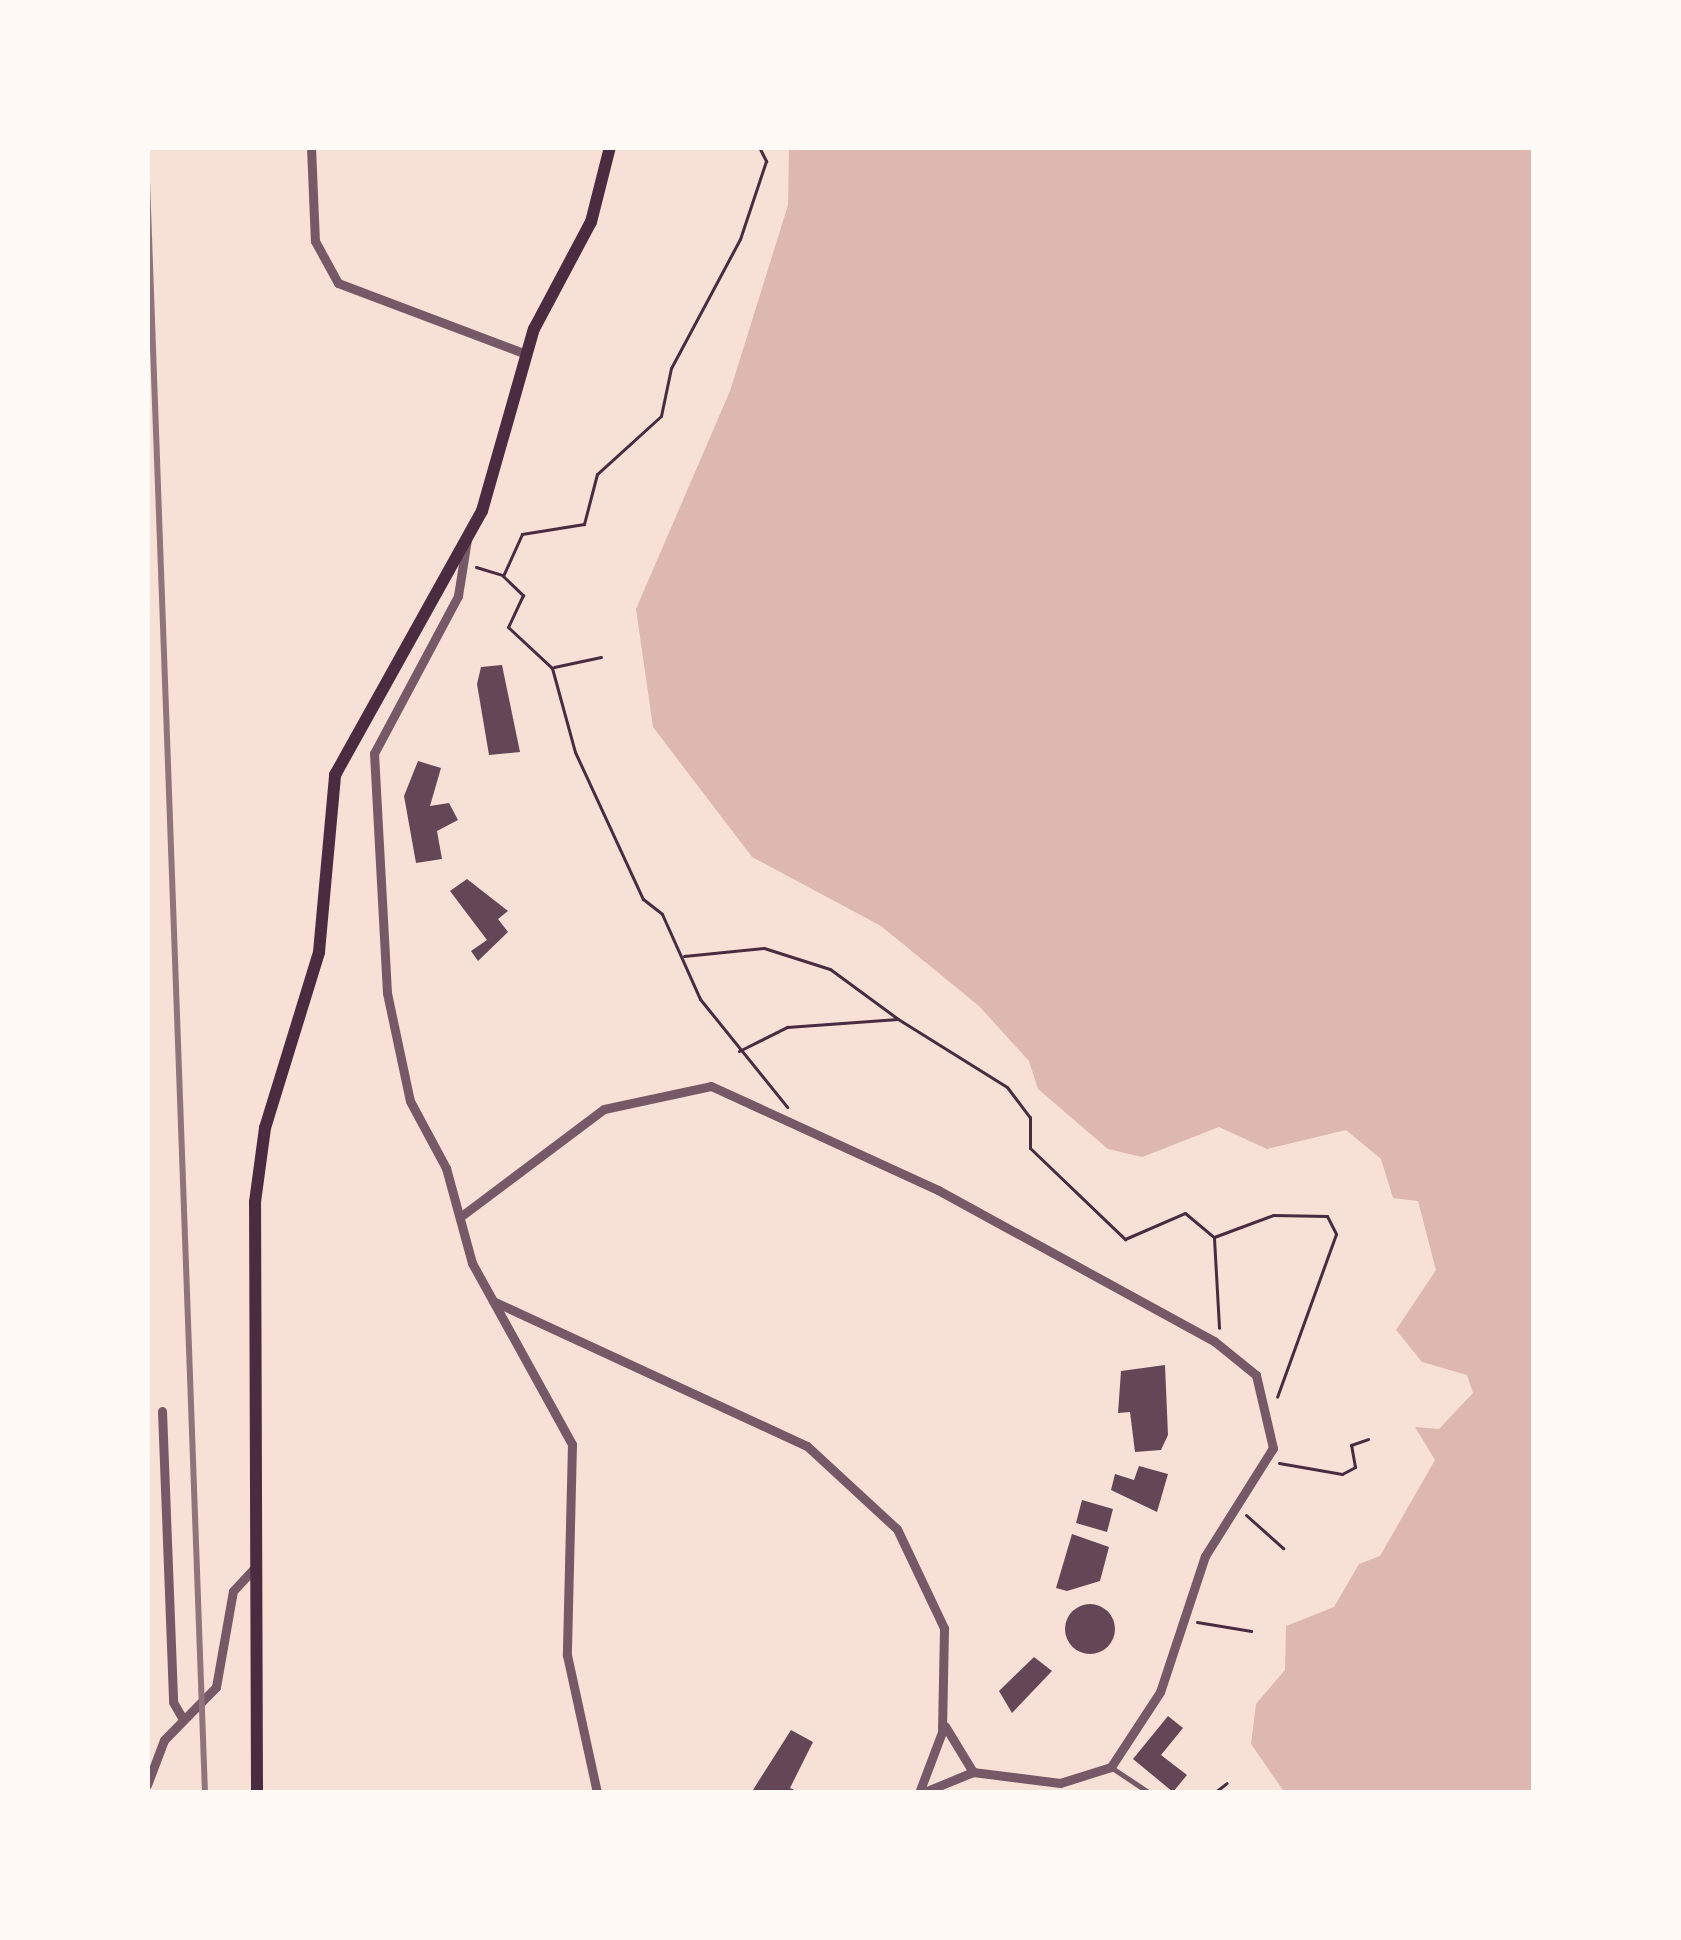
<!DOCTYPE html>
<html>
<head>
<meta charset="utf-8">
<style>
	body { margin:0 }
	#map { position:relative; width:1681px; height:1940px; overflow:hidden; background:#f7e1d7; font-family:"Nunito Sans",sans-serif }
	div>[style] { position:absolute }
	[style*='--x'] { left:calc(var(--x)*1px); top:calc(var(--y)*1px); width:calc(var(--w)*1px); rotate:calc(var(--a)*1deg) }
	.water>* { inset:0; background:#dcb8b0 }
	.building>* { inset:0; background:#644757 }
	.round { border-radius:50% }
	.path>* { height:3px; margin:-1.5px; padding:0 1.5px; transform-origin:1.5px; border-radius:1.5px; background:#4a2c40 }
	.service>* { height:4.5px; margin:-2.25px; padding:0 2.25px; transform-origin:2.25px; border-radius:2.25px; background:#755966 }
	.minor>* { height:9px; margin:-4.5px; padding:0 4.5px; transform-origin:4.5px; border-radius:4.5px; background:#755966 }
	.secondary>* { height:12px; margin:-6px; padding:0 6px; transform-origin:6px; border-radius:6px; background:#4a2c40 }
	.rail>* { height:6px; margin:-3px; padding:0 3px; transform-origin:3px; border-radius:3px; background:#8f747c }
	span { translate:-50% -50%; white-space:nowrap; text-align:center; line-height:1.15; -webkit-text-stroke:12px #fffaf5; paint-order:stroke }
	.frame { position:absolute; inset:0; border:150px solid #fffaf5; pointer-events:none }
</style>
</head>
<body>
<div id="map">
	<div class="water">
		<div style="clip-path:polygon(789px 147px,1534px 147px,1534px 1793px,1285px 1793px,1251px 1744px,1256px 1704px,1285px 1670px,1286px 1626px,1334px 1607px,1359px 1564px,1380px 1556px,1435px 1460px,1415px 1427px,1439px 1429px,1473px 1393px,1467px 1375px,1422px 1362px,1396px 1330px,1436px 1270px,1418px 1201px,1393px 1198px,1381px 1159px,1346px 1130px,1267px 1149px,1219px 1127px,1142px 1157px,1108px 1149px,1038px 1089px,1029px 1061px,979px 1006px,881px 926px,752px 857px,653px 727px,636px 609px,730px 391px,788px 205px)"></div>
	</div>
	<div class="building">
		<div style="clip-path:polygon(502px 665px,520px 752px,489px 755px,477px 684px,481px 667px)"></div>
		<div style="clip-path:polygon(418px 761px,441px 768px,430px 806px,449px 803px,458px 820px,437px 831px,442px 859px,416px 863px,404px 796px)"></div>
		<div style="clip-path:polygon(467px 879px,508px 911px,498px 919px,508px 932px,478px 961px,471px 951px,487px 940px,450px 891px)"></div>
		<div style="clip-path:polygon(1165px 1365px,1168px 1435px,1161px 1450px,1135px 1452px,1130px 1412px,1118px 1413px,1121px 1371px)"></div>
		<div style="clip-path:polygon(1139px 1466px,1168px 1474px,1157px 1512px,1111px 1490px,1115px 1474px,1134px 1480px)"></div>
		<div style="clip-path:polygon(1082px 1500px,1113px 1509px,1107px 1532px,1076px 1523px)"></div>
		<div style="clip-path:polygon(1072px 1534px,1109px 1547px,1100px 1581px,1067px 1591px,1056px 1588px)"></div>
		<div class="round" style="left:1065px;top:1604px;width:50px;height:50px"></div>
		<div style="clip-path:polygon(1034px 1657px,1052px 1671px,1012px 1713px,999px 1691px)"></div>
		<div style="clip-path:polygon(1168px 1716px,1183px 1728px,1161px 1755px,1187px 1775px,1173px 1792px,1133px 1759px)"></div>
		<div style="clip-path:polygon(791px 1730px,813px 1742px,790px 1788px,801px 1793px,751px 1793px)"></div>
	</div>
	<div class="path">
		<div style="--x:759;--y:147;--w:16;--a:63"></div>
		<div style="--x:766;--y:161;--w:82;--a:108.4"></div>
		<div style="--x:740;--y:239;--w:146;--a:118.1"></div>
		<div style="--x:671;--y:368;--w:49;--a:101.8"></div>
		<div style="--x:661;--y:416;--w:86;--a:137.8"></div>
		<div style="--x:597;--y:474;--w:52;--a:104.6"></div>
		<div style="--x:584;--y:524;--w:63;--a:170.8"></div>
		<div style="--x:522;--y:534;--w:46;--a:114.3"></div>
		<div style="--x:503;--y:576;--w:28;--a:44"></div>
		<div style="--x:523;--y:595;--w:35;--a:115"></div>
		<div style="--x:508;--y:627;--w:60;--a:43"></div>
		<div style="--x:552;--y:668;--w:87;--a:74.7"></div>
		<div style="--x:575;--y:752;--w:162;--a:65.2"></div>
		<div style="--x:643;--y:899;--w:24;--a:38"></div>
		<div style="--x:662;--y:914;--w:93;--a:65.9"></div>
		<div style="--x:700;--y:999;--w:139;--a:51.1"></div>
		<div style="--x:476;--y:567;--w:27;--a:17"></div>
		<div style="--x:554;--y:667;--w:48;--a:-12"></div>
		<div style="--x:684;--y:956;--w:80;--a:-5.7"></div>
		<div style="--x:764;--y:948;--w:69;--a:17.7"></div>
		<div style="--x:830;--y:969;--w:84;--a:36.3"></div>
		<div style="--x:739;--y:1051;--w:54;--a:-26.6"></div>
		<div style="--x:787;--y:1027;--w:111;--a:-4.1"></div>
		<div style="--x:898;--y:1019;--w:128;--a:32"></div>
		<div style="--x:1007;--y:1087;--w:38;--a:53"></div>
		<div style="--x:1030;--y:1117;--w:31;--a:90"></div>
		<div style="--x:1030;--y:1148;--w:132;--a:43.8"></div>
		<div style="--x:1125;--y:1239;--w:65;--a:-23.4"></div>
		<div style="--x:1185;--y:1213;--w:38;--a:40"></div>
		<div style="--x:1214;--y:1237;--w:63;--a:-20.4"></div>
		<div style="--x:1273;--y:1215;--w:54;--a:1.1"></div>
		<div style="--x:1327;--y:1216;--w:20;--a:63"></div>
		<div style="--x:1336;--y:1234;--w:173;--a:109.9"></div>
		<div style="--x:1214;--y:1238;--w:90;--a:86.8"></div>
		<div style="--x:1279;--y:1463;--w:64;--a:9.9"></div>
		<div style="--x:1342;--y:1474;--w:15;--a:-28"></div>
		<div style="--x:1355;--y:1467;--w:22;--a:-100"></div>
		<div style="--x:1351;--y:1445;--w:18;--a:-19"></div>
		<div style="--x:1246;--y:1515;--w:50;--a:41.7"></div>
		<div style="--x:1197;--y:1622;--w:55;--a:9.5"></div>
		<div style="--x:1214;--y:1793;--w:16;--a:-38"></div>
	</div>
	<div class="service">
		<div style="--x:1111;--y:1767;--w:47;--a:33.7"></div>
	</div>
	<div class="minor">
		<div style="--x:311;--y:147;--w:94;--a:87.6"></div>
		<div style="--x:315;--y:241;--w:48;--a:61.3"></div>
		<div style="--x:338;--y:283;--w:201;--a:20.7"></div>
		<div style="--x:467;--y:539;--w:58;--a:99"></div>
		<div style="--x:458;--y:596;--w:178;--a:118.1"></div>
		<div style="--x:374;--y:753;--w:240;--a:86.9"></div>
		<div style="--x:387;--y:993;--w:110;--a:78"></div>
		<div style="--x:410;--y:1101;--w:76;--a:61.8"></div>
		<div style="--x:446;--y:1168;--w:98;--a:74.7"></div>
		<div style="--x:472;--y:1263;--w:207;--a:61.1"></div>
		<div style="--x:572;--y:1444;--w:211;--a:91.4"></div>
		<div style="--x:567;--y:1655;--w:141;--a:77.7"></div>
		<div style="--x:460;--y:1217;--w:180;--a:-36.9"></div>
		<div style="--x:604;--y:1109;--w:109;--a:-12.1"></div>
		<div style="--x:711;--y:1086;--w:250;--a:24.6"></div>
		<div style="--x:938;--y:1190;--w:315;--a:28.7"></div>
		<div style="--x:1214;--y:1341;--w:54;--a:39"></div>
		<div style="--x:1256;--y:1375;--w:75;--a:76.9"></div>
		<div style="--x:1273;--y:1448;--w:128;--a:122.2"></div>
		<div style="--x:1205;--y:1556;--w:143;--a:108.3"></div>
		<div style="--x:1160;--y:1692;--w:90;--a:123.2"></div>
		<div style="--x:1111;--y:1767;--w:53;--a:162.6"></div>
		<div style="--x:1060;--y:1783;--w:88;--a:-172.8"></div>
		<div style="--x:973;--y:1772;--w:55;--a:157.6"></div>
		<div style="--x:493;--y:1301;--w:346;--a:24.8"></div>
		<div style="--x:807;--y:1446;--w:122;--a:42.7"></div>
		<div style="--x:897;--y:1529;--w:110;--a:64.6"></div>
		<div style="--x:944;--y:1628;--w:104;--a:91.1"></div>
		<div style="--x:942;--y:1732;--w:65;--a:110.7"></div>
		<div style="--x:162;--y:1411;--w:291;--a:87.8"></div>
		<div style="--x:173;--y:1702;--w:20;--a:60"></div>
		<div style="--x:945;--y:1726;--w:54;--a:58.7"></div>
		<div style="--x:147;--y:1785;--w:48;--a:-69.3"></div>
		<div style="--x:164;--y:1740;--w:74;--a:-45.5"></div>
		<div style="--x:216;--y:1687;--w:97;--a:-80"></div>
		<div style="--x:233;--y:1591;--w:33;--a:-47"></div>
	</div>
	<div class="secondary">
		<div style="--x:257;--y:1793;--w:591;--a:-90.19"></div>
		<div style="--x:255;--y:1202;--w:75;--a:-82.3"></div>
		<div style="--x:265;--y:1128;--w:184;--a:-72.9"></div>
		<div style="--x:319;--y:952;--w:178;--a:-84.8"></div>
		<div style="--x:335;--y:775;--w:302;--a:-60.9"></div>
		<div style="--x:482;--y:511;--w:189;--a:-74.1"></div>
		<div style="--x:534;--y:329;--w:121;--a:-62"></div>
		<div style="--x:591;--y:222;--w:77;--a:-75.8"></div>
	</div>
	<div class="rail">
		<div style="--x:147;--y:181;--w:1613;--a:87.94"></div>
	</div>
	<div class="frame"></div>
</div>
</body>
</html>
